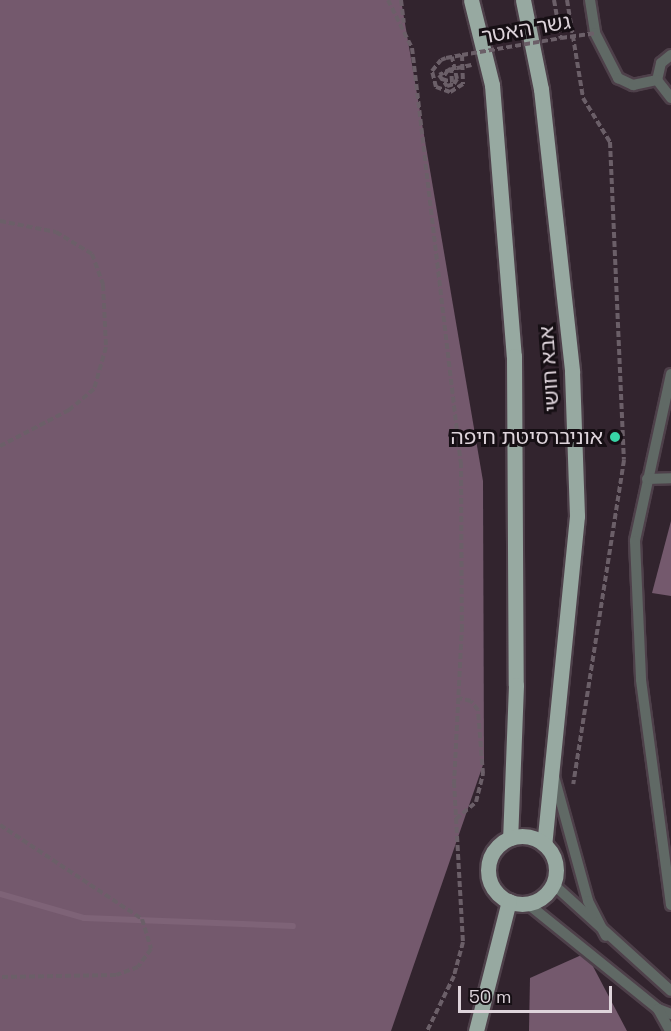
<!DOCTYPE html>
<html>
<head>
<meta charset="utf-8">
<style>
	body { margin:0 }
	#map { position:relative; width:671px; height:1031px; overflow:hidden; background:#32242e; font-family:"Space Grotesk","Noto Sans Hebrew",sans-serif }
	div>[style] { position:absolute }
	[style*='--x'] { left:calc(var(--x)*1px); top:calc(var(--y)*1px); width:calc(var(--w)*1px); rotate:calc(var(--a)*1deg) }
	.forest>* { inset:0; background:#74596d }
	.stream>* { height:6px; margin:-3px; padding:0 3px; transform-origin:3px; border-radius:3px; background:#7e6377 }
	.path>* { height:4px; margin-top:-2px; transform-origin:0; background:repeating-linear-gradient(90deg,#6b5f68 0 6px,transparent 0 9px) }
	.roads { filter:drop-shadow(2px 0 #4e404a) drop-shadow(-2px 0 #4e404a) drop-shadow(0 2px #4e404a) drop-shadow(0 -2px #4e404a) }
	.service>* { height:10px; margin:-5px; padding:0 5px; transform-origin:5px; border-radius:5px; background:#606965 }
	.primary>* { height:15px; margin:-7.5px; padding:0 7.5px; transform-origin:7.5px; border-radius:7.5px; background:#97a9a1 }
	.primary>.ring { margin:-7.5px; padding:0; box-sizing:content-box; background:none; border:15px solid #97a9a1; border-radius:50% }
	.path-bridge>* { height:4px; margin-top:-2px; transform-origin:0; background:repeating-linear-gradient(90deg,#6b5f68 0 6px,transparent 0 9px) }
	.dots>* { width:16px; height:16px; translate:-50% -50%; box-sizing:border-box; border:3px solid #160f14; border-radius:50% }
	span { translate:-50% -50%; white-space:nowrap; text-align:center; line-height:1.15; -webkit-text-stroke:6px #160f14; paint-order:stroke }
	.street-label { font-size:21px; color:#ded4db }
	.poi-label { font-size:21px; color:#ded4db }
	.right { translate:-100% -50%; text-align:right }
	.scale { position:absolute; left:458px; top:986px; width:154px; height:27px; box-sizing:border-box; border:3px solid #ded4db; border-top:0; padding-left:8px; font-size:18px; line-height:21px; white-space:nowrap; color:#ded4db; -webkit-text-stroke:4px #160f14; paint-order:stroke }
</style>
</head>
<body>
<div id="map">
	<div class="forest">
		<div style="clip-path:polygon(0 0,401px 0,483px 481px,484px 762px,391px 1031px,0 1031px)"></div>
		<div style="clip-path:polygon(671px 521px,671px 596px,652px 593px)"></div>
		<div style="clip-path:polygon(586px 953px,627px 1031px,529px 1031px,530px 978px)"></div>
	</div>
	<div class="stream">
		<div style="--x:0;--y:894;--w:87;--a:15.9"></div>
		<div style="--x:84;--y:918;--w:209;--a:2.2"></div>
	</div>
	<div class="path">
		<div style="--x:388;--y:0;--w:54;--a:63.4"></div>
		<div style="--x:412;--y:48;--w:417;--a:83.3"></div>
		<div style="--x:461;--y:462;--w:164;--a:89.7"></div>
		<div style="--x:462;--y:626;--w:156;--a:92.9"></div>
		<div style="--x:454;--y:782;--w:160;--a:86.8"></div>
		<div style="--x:463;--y:942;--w:35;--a:105"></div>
		<div style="--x:454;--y:976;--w:61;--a:116.1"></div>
		<div style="--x:401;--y:0;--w:23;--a:83"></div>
		<div style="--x:554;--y:0;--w:39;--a:80"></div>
		<div style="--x:567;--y:0;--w:99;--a:80.7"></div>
		<div style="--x:583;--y:98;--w:52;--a:58.5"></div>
		<div style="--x:610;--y:142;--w:318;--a:87.5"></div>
		<div style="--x:624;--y:460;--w:328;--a:98.9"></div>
		<div style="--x:448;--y:70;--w:24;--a:-12"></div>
		<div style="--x:0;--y:221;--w:57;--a:11.1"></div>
		<div style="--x:56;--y:232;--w:42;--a:31.4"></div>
		<div style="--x:92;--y:254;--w:33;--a:70"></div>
		<div style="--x:103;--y:285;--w:62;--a:87.2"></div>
		<div style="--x:106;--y:347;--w:44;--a:105.9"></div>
		<div style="--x:94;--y:389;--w:33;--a:140"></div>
		<div style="--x:69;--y:410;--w:78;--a:152.4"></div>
		<div style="--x:456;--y:819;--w:26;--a:-40"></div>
		<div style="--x:476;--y:802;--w:29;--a:-76"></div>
		<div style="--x:483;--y:774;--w:64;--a:-94.5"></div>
		<div style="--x:478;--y:710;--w:11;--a:-128"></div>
		<div style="--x:471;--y:701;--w:12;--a:-166"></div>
		<div style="--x:0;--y:825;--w:170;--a:33.5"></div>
		<div style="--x:142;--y:919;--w:31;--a:73"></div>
		<div style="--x:151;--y:949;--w:22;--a:126"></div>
		<div style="--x:138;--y:967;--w:23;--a:160"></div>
		<div style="--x:116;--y:975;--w:116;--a:179"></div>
	</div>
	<div class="roads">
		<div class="service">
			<div style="--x:590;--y:0;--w:33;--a:81"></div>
			<div style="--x:595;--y:33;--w:51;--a:62.9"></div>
			<div style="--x:618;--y:78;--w:17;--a:25"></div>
			<div style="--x:633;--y:85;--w:25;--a:-12"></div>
			<div style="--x:671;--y:55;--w:13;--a:141"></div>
			<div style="--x:661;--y:63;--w:17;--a:103"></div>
			<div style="--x:657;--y:80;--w:23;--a:52"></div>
			<div style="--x:671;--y:374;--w:171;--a:102.2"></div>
			<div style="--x:635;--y:541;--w:139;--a:87.5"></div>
			<div style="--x:641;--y:680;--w:227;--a:82.4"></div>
			<div style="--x:647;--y:479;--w:24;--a:-2"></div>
			<div style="--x:552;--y:769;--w:137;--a:74.7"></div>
			<div style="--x:588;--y:901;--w:39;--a:63"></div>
			<div style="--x:553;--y:884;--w:159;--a:42.2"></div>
			<div style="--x:528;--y:904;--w:167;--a:38.9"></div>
			<div style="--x:658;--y:1009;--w:14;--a:21"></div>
			<div style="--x:658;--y:1009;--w:25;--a:61"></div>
		</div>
		<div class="primary">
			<div style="--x:471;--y:0;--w:88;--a:76.1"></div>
			<div style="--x:492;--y:85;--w:272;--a:85.4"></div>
			<div style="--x:514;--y:356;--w:329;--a:89.7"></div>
			<div style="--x:516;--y:685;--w:153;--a:92.2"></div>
			<div style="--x:523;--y:0;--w:91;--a:78.6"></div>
			<div style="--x:541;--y:89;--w:285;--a:83.7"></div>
			<div style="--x:572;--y:372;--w:144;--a:88"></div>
			<div style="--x:577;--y:516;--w:330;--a:95.7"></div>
			<div class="ring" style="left:488px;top:836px;width:53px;height:53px"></div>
			<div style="--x:476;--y:1031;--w:134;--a:-75.8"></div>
		</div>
	</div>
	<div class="path-bridge">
		<div style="--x:462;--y:55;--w:29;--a:88"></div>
		<div style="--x:463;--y:84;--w:15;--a:148"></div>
		<div style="--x:450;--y:92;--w:15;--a:-160"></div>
		<div style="--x:436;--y:87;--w:16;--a:-104"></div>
		<div style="--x:432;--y:71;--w:14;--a:-51"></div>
		<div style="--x:441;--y:60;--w:5;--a:-22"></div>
		<div style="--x:446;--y:58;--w:16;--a:-11"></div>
		<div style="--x:462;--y:55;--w:100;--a:-9.7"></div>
		<div style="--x:561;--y:38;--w:34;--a:-8"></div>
		<div style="--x:448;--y:70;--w:11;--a:124"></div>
		<div style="--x:442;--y:79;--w:10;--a:17"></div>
		<div style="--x:452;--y:82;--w:13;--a:-94"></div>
		<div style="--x:451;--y:69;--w:13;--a:153"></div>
		<div style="--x:439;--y:75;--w:14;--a:54"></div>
		<div style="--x:447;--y:86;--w:7;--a:-16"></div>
		<div style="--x:454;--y:84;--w:6;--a:-59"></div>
		<div style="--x:457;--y:79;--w:23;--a:-103"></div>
	</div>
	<div class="dots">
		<div style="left:615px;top:437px;background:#38d4a6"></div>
	</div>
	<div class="street-label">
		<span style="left:526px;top:29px;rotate:-10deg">גשר האטר</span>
		<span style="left:549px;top:369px;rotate:-94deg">אבא חושי</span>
	</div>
	<div class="poi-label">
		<span class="right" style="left:603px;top:437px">אוניברסיטת חיפה</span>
	</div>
	<div class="scale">50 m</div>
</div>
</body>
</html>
